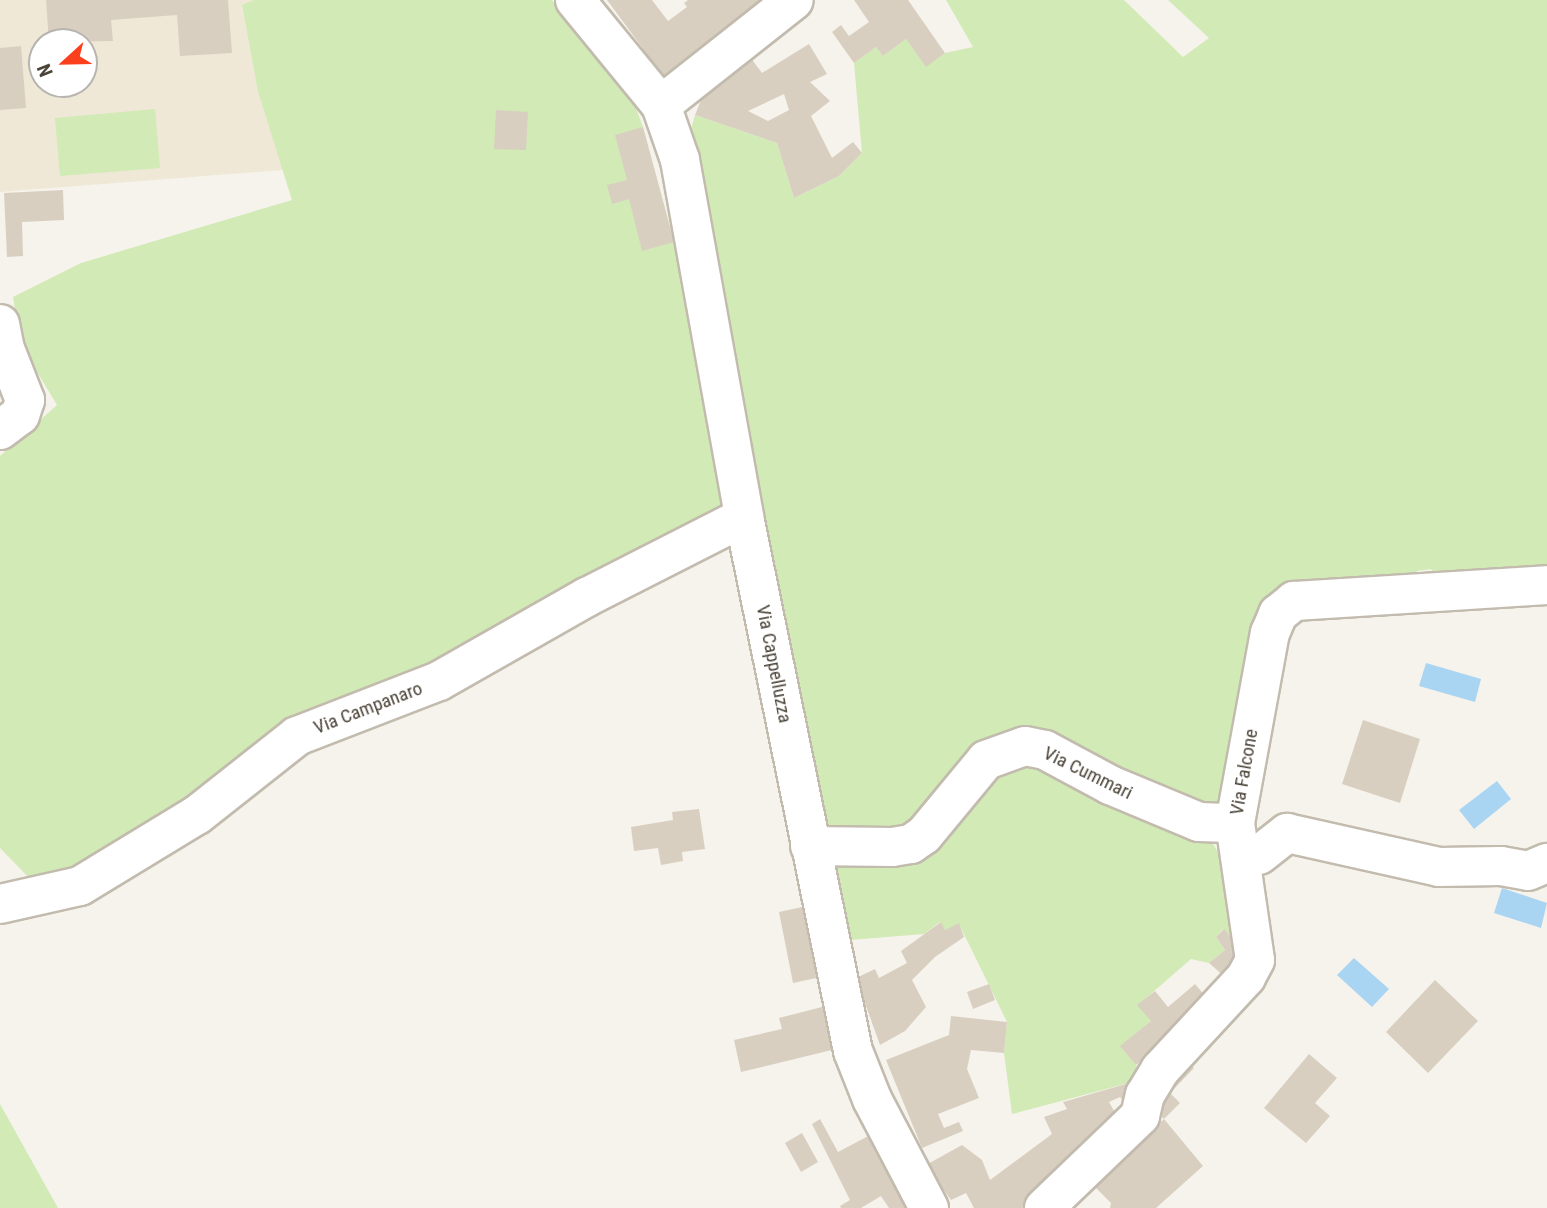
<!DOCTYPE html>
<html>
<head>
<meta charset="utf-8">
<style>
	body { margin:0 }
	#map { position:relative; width:1547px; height:1208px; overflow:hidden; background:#f6f3ec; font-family:"Roboto Condensed",sans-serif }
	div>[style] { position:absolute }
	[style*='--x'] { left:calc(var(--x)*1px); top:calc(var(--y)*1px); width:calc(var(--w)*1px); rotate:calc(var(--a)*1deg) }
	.education>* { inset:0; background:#efe8d6 }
	.green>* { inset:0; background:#d2eab5 }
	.water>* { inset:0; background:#a9d4f2 }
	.building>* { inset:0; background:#d8cfc1 }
	.roads { filter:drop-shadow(2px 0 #c2bbae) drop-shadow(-2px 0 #c2bbae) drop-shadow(0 2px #c2bbae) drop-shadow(0 -2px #c2bbae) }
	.minor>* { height:38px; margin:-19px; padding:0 19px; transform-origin:19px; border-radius:19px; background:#fff }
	span { translate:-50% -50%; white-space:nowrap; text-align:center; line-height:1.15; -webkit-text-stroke:5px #fff; paint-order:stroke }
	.street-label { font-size:19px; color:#4b4439 }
	.north { position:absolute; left:28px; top:28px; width:70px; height:70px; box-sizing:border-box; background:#fff; border:2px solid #b7b4b0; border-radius:50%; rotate:248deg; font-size:19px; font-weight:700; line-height:28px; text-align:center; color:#4b4439 }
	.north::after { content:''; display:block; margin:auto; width:24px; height:32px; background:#fc3f1d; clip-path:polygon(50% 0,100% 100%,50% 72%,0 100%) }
</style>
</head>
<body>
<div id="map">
	<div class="education">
		<div style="clip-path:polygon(evenodd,0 0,254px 0,242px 6px,258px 92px,283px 170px,0 192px,0 0,42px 42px,84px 42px,84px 84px,42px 84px,42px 42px)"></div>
	</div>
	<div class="green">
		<div style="clip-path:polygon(254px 0,552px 0,634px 103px,643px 127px,674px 242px,727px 514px,75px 876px,37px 886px,0 848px,0 456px,57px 405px,21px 345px,13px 297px,81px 263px,292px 200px,258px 92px,242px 5px)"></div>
		<div style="clip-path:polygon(946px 0,1124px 0,1183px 57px,1209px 38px,1168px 0,1547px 0,1547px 574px,1436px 579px,1431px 569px,1417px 571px,1413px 579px,1287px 590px,1266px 599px,1219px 806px,1206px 810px,1052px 737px,909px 826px,836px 837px,829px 829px,807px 746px,690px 133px,695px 115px,777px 143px,794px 198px,839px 176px,862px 153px,854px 63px,876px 47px,883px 56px,906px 39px,926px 66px,945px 53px,973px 47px)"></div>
		<div style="clip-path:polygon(155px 109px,160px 168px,60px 176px,55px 118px)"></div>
		<div style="clip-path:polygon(1036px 763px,1192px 836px,1212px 842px,1224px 863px,1245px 953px,1223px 929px,1216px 937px,1225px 950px,1209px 963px,1191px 959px,1138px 1005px,1151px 1021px,1121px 1046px,1136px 1065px,1140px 1080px,1012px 1114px,1004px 1053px,1007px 1022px,959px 924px,945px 930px,940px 922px,924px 934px,850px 940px,834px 860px,914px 861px,988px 772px)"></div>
		<div style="clip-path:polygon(0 1104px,58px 1208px,0 1208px)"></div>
	</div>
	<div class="water">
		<div style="clip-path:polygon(1426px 663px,1481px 679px,1475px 702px,1419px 686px)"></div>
		<div style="clip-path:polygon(1497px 781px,1511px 799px,1474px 829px,1459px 810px)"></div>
		<div style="clip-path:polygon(1502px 888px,1547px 903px,1541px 928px,1494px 913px)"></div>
		<div style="clip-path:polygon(1354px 958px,1389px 989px,1372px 1007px,1337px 975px)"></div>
	</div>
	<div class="building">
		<div style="clip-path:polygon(46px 0,228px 0,232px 53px,180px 56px,177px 15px,111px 20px,113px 41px,49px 42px)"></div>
		<div style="clip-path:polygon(607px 0,652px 0,668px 21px,687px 7px,684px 3px,688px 0,771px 0,666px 79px,657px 76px,640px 53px,644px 50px)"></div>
		<div style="clip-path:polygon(854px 0,908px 0,945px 53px,926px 67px,906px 39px,883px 56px,876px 47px,854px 63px,832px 32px,841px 25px,849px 36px,869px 22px)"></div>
		<div style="clip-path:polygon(evenodd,809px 44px,827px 74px,810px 82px,830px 101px,811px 116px,832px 158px,853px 142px,862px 153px,839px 176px,794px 198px,777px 143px,695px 115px,704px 93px,750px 57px,762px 73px,809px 44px,784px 94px,789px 110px,768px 121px,748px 111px,784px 94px)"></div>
		<div style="clip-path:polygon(21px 46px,26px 108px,0 110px,0 48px)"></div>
		<div style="clip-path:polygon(496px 110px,528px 112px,526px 150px,494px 149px)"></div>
		<div style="clip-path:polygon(643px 127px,674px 242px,642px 251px,629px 199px,612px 204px,607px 185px,627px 180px,615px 135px)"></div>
		<div style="clip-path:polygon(63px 190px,64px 220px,22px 222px,23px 256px,7px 257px,4px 193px)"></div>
		<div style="clip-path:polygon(1363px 720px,1420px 739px,1400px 803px,1342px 784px)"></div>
		<div style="clip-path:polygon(699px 809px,705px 849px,682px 852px,683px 861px,661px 865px,658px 848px,634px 851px,631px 827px,673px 820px,672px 812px)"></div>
		<div style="clip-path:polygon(807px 906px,821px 977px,793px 983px,779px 912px)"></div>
		<div style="clip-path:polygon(941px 922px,945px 930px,959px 923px,964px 937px,935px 957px,912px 980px,926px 1007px,905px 1031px,880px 1045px,856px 978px,875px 969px,879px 978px,907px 963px,901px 951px)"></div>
		<div style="clip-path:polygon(1224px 929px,1245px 953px,1226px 978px,1209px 963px,1225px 950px,1216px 937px)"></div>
		<div style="clip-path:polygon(1435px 980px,1478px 1021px,1428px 1073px,1386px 1032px)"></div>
		<div style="clip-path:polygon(989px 984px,995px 1000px,973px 1009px,967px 992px)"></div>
		<div style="clip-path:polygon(1195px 984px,1211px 1003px,1136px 1065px,1120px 1046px,1151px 1021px,1137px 1005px,1155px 991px,1168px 1007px)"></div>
		<div style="clip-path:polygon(826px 1006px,836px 1049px,741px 1072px,734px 1040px,782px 1029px,779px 1018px)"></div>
		<div style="clip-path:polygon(951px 1016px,1007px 1022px,1004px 1053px,971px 1050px,967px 1069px,979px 1098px,938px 1114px,944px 1128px,959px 1122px,963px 1131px,922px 1148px,886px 1060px,949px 1035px)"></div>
		<div style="clip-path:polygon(1309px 1054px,1337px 1078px,1315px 1103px,1330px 1116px,1306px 1143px,1264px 1108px)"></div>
		<div style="clip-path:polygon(1187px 1061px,1194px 1068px,1170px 1093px,1180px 1103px,1164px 1119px,1203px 1166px,1156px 1208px,1110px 1208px,1111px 1203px,1095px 1187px,1164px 1119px,1147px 1101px)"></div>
		<div style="clip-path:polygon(1140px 1080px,1127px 1107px,1120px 1097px,1109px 1102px,1118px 1118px,1027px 1208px,974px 1208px,966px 1193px,951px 1200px,926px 1165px,962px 1145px,982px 1160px,990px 1180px,1052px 1134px,1044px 1117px,1067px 1109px,1063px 1102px)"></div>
		<div style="clip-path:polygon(820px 1119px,838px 1152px,874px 1133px,918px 1208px,889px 1208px,881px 1196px,861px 1208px,841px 1208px,840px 1206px,850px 1200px,812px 1124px)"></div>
		<div style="clip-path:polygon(802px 1133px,818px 1162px,801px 1172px,785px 1143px)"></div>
	</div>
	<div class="roads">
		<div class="minor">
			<div style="--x:575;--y:0;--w:136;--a:50.7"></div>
			<div style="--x:661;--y:105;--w:58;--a:70.9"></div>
			<div style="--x:680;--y:160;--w:363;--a:79.8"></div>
			<div style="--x:744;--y:517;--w:545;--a:78.46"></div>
			<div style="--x:853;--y:1051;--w:52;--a:68.4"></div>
			<div style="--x:872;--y:1099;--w:123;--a:62.4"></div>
			<div style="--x:661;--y:105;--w:169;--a:-38.3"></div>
			<div style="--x:0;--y:324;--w:25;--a:79"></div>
			<div style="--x:5;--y:349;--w:55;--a:68.6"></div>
			<div style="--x:25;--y:400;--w:16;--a:108"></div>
			<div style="--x:20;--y:415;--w:25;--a:143"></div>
			<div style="--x:810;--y:846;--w:82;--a:0.7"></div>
			<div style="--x:892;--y:847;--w:19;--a:-9"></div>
			<div style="--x:911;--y:844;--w:16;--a:-35"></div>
			<div style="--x:924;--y:835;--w:97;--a:-50.4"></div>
			<div style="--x:986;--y:760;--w:41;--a:-19.7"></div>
			<div style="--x:1025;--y:746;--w:20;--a:11"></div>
			<div style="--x:1045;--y:750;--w:74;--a:28.3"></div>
			<div style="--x:1110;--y:785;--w:96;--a:22.6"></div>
			<div style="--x:1199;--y:822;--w:36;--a:2"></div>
			<div style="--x:1259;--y:855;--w:36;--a:-38"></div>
			<div style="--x:1287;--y:833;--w:156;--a:12.6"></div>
			<div style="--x:1439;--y:867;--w:62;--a:-0.9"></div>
			<div style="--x:1501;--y:866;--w:27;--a:10"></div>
			<div style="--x:1528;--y:871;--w:21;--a:-23"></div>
			<div style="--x:0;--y:904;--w:82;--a:-12.7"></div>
			<div style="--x:80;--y:886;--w:137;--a:-31.3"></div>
			<div style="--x:197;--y:815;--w:127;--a:-38.3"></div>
			<div style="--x:297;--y:736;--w:152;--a:-21.2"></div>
			<div style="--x:439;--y:681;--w:170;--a:-29.6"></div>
			<div style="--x:587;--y:597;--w:176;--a:-27"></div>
			<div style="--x:1044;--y:1208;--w:133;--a:-43.8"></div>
			<div style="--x:1140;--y:1116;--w:22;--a:-77"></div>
			<div style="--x:1145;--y:1095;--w:29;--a:-59"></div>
			<div style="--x:1160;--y:1070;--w:127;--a:-47.2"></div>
			<div style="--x:1246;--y:977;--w:19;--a:-62"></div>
			<div style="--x:1255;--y:960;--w:138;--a:-98.3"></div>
			<div style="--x:1235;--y:823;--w:193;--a:-79.6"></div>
			<div style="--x:1270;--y:633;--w:21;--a:-67"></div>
			<div style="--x:1278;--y:614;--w:21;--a:-39"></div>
			<div style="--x:1294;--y:601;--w:254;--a:-3.6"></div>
		</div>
	</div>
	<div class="street-label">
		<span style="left:774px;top:664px;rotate:79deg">Via Cappelluzza</span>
		<span style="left:368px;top:708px;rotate:-21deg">Via Campanaro</span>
		<span style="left:1244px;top:772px;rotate:-80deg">Via Falcone</span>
		<span style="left:1088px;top:773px;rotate:26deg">Via Cummari</span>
	</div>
	<div class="north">N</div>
</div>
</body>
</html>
